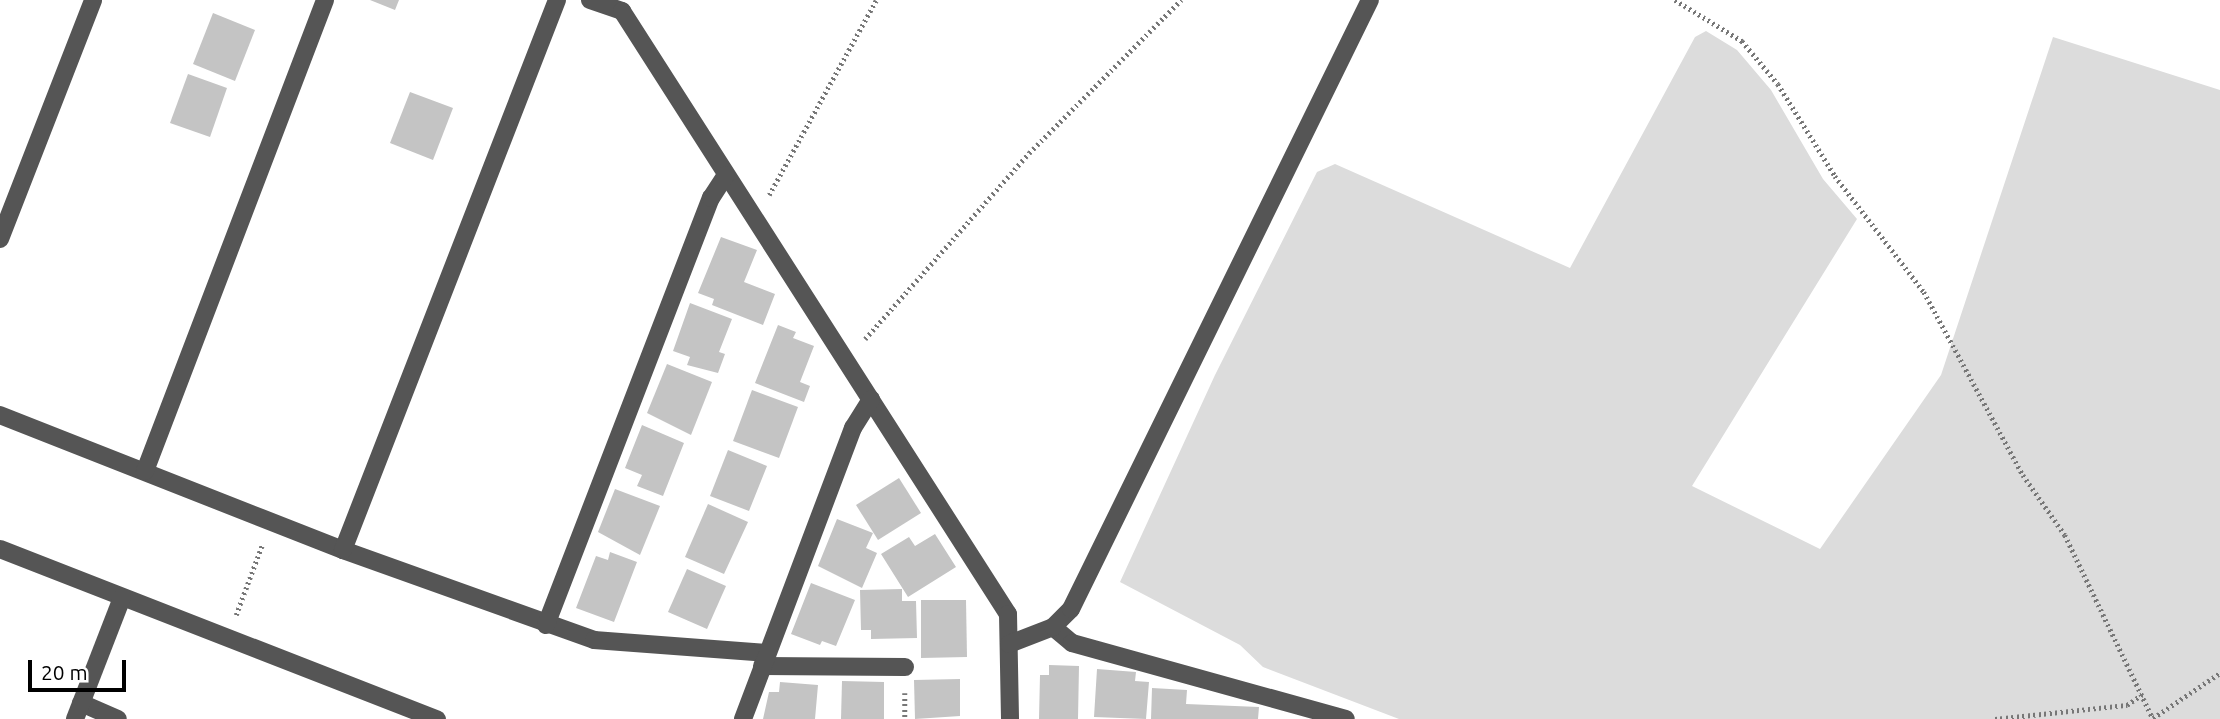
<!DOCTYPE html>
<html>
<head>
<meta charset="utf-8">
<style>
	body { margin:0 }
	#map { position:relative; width:2220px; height:719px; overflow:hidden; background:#fff; font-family:Ubuntu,sans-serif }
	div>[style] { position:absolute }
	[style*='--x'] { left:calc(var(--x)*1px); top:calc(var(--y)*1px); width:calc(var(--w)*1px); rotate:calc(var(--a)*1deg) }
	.green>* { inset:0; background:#dcdcdc }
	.building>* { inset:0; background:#c4c4c4 }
	.path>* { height:4.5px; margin-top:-2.25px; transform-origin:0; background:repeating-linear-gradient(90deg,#777 0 2px,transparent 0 5.5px) }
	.minor>* { height:18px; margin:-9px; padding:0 9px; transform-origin:9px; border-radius:9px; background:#555 }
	span { translate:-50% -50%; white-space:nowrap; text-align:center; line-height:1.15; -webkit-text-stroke:7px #fff; paint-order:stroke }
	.scale { position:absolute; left:28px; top:660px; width:98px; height:32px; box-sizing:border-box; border:4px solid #000; border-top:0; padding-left:9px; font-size:21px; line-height:24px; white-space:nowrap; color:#000; -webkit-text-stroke:5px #fff; paint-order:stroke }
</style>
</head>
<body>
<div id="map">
	<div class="green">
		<div style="clip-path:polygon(1706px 31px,1737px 50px,1771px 90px,1823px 179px,1857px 219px,1692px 486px,1820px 549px,1941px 375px,2053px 37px,2220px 90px,2220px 719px,1399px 719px,1263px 667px,1240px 645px,1120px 582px,1215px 375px,1317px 172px,1335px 164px,1570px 268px,1695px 37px)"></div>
	</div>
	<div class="building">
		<div style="clip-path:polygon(370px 0,399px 0,395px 10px)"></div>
		<div style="clip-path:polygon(213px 13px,255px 30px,235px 81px,193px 64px)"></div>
		<div style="clip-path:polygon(188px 74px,227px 88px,210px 137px,170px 123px)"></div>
		<div style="clip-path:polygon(410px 92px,453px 108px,433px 160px,390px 143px)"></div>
		<div style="clip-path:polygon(721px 237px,757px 250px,744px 282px,775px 294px,763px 325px,712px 305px,714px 299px,698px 293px)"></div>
		<div style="clip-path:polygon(690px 303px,732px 319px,719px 352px,725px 354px,718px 373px,687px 365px,690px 357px,673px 351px)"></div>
		<div style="clip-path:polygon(778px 325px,796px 332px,793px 338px,814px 346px,800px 382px,810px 386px,804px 402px,755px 383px)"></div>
		<div style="clip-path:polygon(667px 364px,712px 382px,691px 435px,647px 413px)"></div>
		<div style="clip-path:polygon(752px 390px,798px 407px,779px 458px,733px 441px)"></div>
		<div style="clip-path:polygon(642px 425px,684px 443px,663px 496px,637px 486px,642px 475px,625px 468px)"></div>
		<div style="clip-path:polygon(728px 450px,767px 466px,749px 511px,710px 496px)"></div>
		<div style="clip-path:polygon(899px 478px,921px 513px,878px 540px,856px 505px)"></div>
		<div style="clip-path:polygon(615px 489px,660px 506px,640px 555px,598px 532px)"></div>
		<div style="clip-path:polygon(708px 504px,748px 522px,724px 574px,685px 557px)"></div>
		<div style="clip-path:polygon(837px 519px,873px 533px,866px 548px,877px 553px,862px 588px,818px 566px)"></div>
		<div style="clip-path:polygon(935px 534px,956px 567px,908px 597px,881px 554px,909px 537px,915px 546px)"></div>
		<div style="clip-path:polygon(610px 552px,637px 562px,614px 622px,576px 608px,596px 556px,608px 560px)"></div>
		<div style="clip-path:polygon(687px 569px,726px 586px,707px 629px,668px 612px)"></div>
		<div style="clip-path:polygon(811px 583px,855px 600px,836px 646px,822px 641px,820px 645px,791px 634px)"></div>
		<div style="clip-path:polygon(902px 589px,902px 601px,916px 601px,917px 638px,871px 639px,871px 630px,861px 630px,860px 590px)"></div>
		<div style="clip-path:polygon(921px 600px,966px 600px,967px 657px,921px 658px)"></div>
		<div style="clip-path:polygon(1049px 665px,1079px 666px,1078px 719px,1039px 719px,1040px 675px,1049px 675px)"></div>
		<div style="clip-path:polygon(1097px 669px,1136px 672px,1135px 681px,1149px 682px,1146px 719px,1094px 717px)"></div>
		<div style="clip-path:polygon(960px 679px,960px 716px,915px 719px,914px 680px)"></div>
		<div style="clip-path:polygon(842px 681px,884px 682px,884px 719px,841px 719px)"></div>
		<div style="clip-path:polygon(780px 682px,818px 685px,815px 719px,763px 719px,769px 692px,779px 692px)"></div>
		<div style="clip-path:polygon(1152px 688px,1187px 690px,1186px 704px,1259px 707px,1258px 719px,1151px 719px)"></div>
	</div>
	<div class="path">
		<div style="--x:1675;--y:0;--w:79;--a:31.5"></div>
		<div style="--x:1742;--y:41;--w:56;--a:50.1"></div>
		<div style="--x:1778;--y:84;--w:108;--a:58.2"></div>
		<div style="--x:1835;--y:176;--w:146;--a:52.5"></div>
		<div style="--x:1924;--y:292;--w:208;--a:61.6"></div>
		<div style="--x:2023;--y:475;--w:73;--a:55"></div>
		<div style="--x:2065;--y:535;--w:204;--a:64.4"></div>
		<div style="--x:769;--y:195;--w:222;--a:-61.2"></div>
		<div style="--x:865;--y:339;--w:248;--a:-48.6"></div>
		<div style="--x:1029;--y:153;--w:216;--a:-45.2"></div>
		<div style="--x:236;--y:615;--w:75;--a:-69.6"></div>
		<div style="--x:905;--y:693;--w:26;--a:90"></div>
		<div style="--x:2153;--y:718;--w:81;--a:-33.9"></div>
		<div style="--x:1995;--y:719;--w:133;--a:-6.1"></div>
		<div style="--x:2127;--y:705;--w:19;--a:-35"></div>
	</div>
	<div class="minor">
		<div style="--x:590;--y:0;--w:34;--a:19"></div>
		<div style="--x:622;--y:11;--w:716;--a:57.38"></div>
		<div style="--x:1008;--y:614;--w:105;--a:88.9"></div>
		<div style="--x:0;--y:239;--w:256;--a:-68.7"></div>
		<div style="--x:0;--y:415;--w:369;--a:21.5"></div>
		<div style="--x:343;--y:550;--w:267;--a:19.7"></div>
		<div style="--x:594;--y:640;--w:172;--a:4.3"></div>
		<div style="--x:145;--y:471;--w:504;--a:-69.08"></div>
		<div style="--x:0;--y:549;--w:469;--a:21.3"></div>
		<div style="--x:343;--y:550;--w:590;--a:-68.74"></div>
		<div style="--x:546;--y:625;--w:458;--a:-68.9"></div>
		<div style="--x:711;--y:198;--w:27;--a:-57"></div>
		<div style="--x:1053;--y:627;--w:25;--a:40"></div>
		<div style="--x:1072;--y:643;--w:284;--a:15.5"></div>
		<div style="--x:1009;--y:644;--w:47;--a:-21.1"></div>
		<div style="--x:1053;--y:627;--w:25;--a:-45"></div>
		<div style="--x:1071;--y:609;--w:678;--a:-63.85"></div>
		<div style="--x:762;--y:666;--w:143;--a:0.4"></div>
		<div style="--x:81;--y:703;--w:40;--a:23.4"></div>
		<div style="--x:75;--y:719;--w:130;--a:-68.8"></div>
		<div style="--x:743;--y:719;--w:311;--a:-69.3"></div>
		<div style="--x:853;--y:428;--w:34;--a:-58"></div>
	</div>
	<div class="scale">20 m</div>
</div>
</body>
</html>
